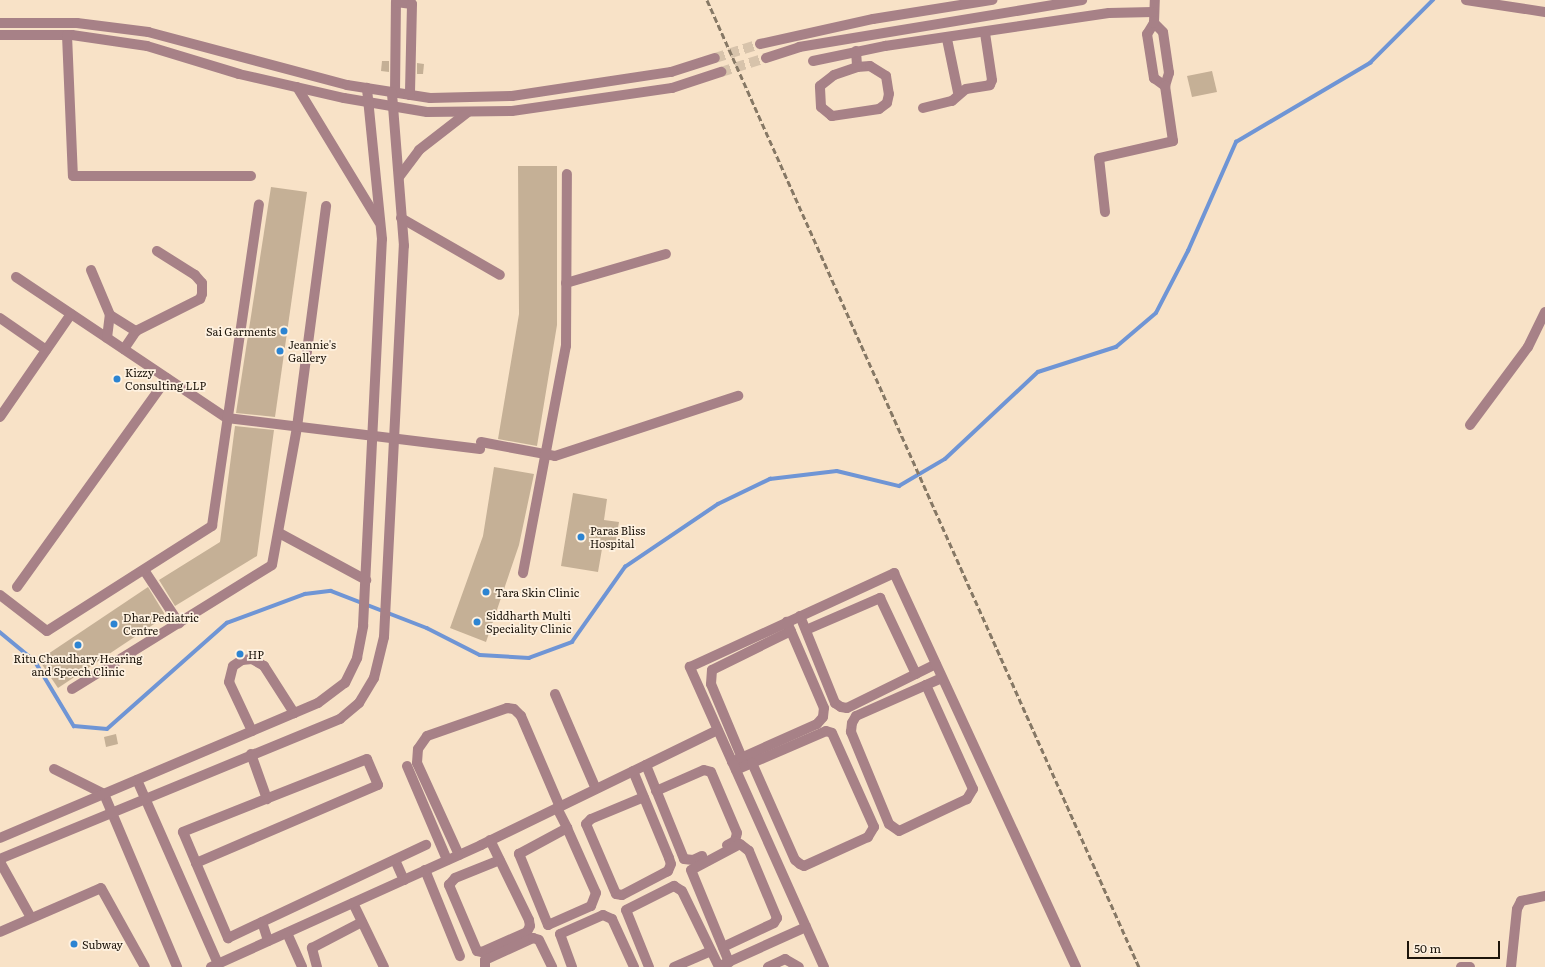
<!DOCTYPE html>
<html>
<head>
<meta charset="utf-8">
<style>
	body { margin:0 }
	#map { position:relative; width:1545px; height:967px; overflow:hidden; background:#f8e2c7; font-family:Literata,serif }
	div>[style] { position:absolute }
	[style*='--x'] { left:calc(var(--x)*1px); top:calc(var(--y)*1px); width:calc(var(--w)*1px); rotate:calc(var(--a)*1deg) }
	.stream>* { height:3.5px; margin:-1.75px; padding:0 1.75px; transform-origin:1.75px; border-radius:1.75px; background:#6f95d5 }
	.building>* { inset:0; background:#c5b096 }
	.minor-tunnel>* { height:10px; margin-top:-5px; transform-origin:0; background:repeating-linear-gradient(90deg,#d7c3ab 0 10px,transparent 0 15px) }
	.minor>* { height:10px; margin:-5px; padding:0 5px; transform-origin:5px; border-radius:5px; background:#a78187 }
	.rail>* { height:3px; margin-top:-1.5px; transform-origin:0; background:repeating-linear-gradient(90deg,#867865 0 6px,transparent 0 9px) }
	.dots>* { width:11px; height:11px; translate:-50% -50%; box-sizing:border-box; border:2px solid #fef1e0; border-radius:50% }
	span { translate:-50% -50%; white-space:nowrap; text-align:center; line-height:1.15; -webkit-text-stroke:3.5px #fef1e0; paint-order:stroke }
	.poi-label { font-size:11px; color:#1c140a }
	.right { translate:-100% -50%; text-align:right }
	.left { translate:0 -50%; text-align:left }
	.scale { position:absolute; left:1407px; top:941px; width:93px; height:18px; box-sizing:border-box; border:2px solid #1c140a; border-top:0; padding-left:5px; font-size:12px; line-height:14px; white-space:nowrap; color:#1c140a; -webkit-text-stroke:3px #fef1e0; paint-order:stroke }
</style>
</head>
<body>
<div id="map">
	<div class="stream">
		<div style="--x:0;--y:632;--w:45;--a:39.6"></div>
		<div style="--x:35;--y:661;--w:76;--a:59"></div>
		<div style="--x:74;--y:726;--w:33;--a:5"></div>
		<div style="--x:107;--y:729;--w:160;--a:-41.5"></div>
		<div style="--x:227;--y:623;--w:83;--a:-20.4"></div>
		<div style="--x:305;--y:594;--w:26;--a:-7"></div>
		<div style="--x:331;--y:591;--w:103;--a:21.1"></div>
		<div style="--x:427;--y:628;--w:59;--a:27"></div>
		<div style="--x:480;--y:655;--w:49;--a:3.5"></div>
		<div style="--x:529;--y:658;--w:46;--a:-20.4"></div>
		<div style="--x:572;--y:642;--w:92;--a:-54.8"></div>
		<div style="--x:625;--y:567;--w:112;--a:-34.1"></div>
		<div style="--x:718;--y:504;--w:58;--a:-25.7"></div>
		<div style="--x:770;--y:479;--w:67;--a:-6.8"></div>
		<div style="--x:837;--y:471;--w:64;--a:13.6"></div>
		<div style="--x:899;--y:486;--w:53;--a:-30.4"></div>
		<div style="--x:945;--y:459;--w:127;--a:-43.1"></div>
		<div style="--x:1038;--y:372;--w:82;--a:-17.8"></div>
		<div style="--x:1116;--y:347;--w:52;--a:-40.4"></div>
		<div style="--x:1156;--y:313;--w:70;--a:-62.7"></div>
		<div style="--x:1188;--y:251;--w:119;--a:-66.2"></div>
		<div style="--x:1236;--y:142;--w:156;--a:-30.5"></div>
		<div style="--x:1370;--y:63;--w:89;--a:-45"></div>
	</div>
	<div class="building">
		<div style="clip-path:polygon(382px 61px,389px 61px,389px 72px,381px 71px)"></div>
		<div style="clip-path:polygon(417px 63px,424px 64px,423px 74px,417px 74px)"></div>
		<div style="clip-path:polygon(1212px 71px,1217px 92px,1192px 97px,1187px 76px)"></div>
		<div style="clip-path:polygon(518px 166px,557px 166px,557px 325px,537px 446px,498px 439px,519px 314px)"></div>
		<div style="clip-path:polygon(271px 187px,307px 192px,275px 417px,236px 413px)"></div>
		<div style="clip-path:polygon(235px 426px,274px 430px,257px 556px,175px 606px,159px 580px,220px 542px)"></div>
		<div style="clip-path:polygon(494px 467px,534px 474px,519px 545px,486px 642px,450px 628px,483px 536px)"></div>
		<div style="clip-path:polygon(573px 493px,607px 499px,604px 520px,619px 522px,615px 545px,603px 543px,598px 572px,561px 566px)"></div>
		<div style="clip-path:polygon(148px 587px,164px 613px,163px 618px,58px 688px,39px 660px)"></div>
		<div style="clip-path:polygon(116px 734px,118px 744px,106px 747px,104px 737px)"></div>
	</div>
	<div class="minor-tunnel">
		<div style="--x:715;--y:58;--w:47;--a:-17.3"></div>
		<div style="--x:721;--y:72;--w:47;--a:-17.3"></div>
	</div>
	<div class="minor">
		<div style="--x:1466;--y:0;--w:80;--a:8.6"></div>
		<div style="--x:0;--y:23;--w:77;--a:0"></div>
		<div style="--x:77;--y:23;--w:72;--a:7.2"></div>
		<div style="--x:148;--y:32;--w:206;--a:14.9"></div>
		<div style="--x:347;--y:85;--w:84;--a:8.9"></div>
		<div style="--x:430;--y:98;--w:82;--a:-1.4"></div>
		<div style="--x:512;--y:96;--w:161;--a:-8.6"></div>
		<div style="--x:671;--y:72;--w:46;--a:-17.7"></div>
		<div style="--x:1154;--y:23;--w:13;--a:122"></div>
		<div style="--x:1147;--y:34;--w:45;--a:81"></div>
		<div style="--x:1154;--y:78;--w:14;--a:36"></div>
		<div style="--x:1165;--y:86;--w:14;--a:-73"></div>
		<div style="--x:1169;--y:73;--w:41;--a:-98.3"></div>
		<div style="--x:1163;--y:32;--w:13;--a:-135"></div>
		<div style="--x:1154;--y:23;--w:23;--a:-88"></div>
		<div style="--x:0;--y:35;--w:72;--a:0"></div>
		<div style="--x:72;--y:35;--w:76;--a:8.3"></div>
		<div style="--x:147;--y:46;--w:96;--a:16.9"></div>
		<div style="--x:239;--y:74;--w:108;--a:12.9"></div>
		<div style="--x:344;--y:98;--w:84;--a:9.6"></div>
		<div style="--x:427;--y:112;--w:85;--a:-0.7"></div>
		<div style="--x:512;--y:111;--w:162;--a:-8.2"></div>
		<div style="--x:672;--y:88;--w:52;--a:-18.1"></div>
		<div style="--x:67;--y:35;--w:141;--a:87.6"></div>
		<div style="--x:73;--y:176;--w:178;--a:0"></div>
		<div style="--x:947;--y:39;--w:54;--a:78.3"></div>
		<div style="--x:760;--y:44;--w:116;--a:-12.5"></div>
		<div style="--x:873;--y:19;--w:121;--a:-9.1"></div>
		<div style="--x:856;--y:51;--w:16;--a:86"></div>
		<div style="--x:857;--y:67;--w:13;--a:-4"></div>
		<div style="--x:870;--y:66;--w:19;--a:32"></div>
		<div style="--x:886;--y:76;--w:18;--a:81"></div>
		<div style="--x:889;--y:94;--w:9;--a:103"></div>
		<div style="--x:887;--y:103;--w:10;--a:143"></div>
		<div style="--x:879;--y:109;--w:48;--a:171.5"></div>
		<div style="--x:832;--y:116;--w:14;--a:-141"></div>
		<div style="--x:821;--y:107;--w:21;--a:-93"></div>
		<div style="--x:820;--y:86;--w:18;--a:-38"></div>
		<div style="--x:834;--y:75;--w:24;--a:-19"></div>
		<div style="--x:766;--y:58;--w:35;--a:-18"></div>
		<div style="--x:799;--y:47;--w:287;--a:-9.4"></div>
		<div style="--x:813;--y:61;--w:74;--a:-11.8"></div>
		<div style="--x:885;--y:46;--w:226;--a:-8.4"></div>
		<div style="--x:1109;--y:13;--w:44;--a:-1.3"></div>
		<div style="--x:297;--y:87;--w:158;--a:58.7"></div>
		<div style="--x:395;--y:93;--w:91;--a:-89.4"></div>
		<div style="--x:396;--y:2;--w:16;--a:7"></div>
		<div style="--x:412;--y:4;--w:91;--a:91.3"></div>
		<div style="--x:923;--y:108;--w:30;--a:-14"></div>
		<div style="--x:952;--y:101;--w:18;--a:-41"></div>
		<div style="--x:966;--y:89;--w:24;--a:-9"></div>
		<div style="--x:990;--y:85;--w:5;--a:-68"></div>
		<div style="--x:992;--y:80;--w:48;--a:-98.5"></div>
		<div style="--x:399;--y:177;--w:34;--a:-53"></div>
		<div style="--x:419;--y:150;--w:62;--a:-37.8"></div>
		<div style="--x:1105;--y:212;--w:54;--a:-96.3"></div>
		<div style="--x:1099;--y:158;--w:76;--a:-12.9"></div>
		<div style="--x:1173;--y:141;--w:56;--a:-98.3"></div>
		<div style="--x:401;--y:218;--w:114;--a:29.9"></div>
		<div style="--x:91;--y:270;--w:49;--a:67.1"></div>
		<div style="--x:110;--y:315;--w:31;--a:32"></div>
		<div style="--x:16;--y:277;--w:254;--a:33.8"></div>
		<div style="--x:227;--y:418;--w:255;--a:7"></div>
		<div style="--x:566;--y:283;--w:104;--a:-16.2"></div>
		<div style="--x:0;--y:318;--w:56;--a:34.8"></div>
		<div style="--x:107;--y:338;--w:23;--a:-83"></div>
		<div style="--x:124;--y:349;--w:22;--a:-56"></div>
		<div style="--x:136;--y:331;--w:72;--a:-26.6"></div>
		<div style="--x:200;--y:299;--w:5;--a:-68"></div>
		<div style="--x:202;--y:294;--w:11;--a:-90"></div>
		<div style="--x:202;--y:283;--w:11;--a:-131"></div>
		<div style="--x:195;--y:275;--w:45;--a:-147.7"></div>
		<div style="--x:0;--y:417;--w:125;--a:-55.4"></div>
		<div style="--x:1470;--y:425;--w:97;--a:-53.4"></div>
		<div style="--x:1528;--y:347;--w:39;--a:-64"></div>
		<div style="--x:481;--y:442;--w:75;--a:10.7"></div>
		<div style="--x:555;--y:456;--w:193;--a:-18.2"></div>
		<div style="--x:281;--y:534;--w:97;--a:28.4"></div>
		<div style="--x:144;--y:570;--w:64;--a:56.6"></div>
		<div style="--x:523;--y:573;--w:231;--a:-79.3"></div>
		<div style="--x:566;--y:346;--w:172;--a:-89.7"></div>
		<div style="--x:17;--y:587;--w:257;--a:-54.3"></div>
		<div style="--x:0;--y:595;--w:59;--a:37.5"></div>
		<div style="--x:47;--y:631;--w:196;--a:-32.5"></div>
		<div style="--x:212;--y:526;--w:325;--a:-81.7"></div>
		<div style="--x:800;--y:616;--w:94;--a:68.1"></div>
		<div style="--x:835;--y:703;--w:7;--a:34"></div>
		<div style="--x:841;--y:707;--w:6;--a:9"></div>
		<div style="--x:847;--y:708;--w:99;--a:-26.3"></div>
		<div style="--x:806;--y:630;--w:81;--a:-23.4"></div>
		<div style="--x:880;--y:598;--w:84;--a:64.7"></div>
		<div style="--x:926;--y:685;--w:114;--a:65.7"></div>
		<div style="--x:973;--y:789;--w:12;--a:121"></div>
		<div style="--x:967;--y:799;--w:75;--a:154.8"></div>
		<div style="--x:899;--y:831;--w:12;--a:-145"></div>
		<div style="--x:889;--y:824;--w:100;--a:-112.4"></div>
		<div style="--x:851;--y:732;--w:9;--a:-84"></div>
		<div style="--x:852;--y:723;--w:8;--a:-60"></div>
		<div style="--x:856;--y:716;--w:77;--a:-23.9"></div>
		<div style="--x:926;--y:685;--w:17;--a:-24"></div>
		<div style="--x:72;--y:689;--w:235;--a:-31.8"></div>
		<div style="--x:272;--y:565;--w:140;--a:-79.7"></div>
		<div style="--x:297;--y:427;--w:223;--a:-82.5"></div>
		<div style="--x:555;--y:694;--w:103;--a:66.7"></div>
		<div style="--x:252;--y:731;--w:54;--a:-115.1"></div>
		<div style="--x:229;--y:682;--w:16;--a:-76"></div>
		<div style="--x:233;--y:666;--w:11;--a:-34"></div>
		<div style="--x:242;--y:660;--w:10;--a:-6"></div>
		<div style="--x:252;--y:659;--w:14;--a:30"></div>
		<div style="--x:264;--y:666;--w:56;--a:57.4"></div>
		<div style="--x:251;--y:754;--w:48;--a:70.4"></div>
		<div style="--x:742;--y:758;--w:80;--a:-112.7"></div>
		<div style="--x:711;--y:684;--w:14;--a:-86"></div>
		<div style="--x:712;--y:670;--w:88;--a:-26.3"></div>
		<div style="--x:732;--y:762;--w:93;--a:-24.1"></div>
		<div style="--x:817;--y:724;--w:9;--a:-49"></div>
		<div style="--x:823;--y:717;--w:9;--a:-84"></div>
		<div style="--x:824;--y:708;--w:94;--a:-113.3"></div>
		<div style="--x:646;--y:765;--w:101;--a:68"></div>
		<div style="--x:684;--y:859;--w:9;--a:6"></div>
		<div style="--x:693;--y:860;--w:10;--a:-24"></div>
		<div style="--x:407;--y:766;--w:102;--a:66.9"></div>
		<div style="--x:54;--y:769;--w:56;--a:26.6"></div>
		<div style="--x:104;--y:794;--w:188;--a:67.1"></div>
		<div style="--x:736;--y:770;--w:98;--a:-23.4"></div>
		<div style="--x:826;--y:731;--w:6;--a:18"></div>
		<div style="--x:832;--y:733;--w:103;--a:65.9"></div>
		<div style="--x:874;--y:827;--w:12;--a:121"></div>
		<div style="--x:868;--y:837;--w:70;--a:155.6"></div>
		<div style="--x:804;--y:866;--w:4;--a:-153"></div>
		<div style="--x:800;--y:864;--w:6;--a:-141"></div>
		<div style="--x:795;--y:860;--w:106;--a:-113.9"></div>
		<div style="--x:633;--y:771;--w:94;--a:67.5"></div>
		<div style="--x:669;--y:858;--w:6;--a:72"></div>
		<div style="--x:671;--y:864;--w:8;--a:113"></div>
		<div style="--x:668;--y:871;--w:52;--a:152.4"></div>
		<div style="--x:622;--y:895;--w:6;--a:-171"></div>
		<div style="--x:616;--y:894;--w:76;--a:-113.2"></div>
		<div style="--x:586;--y:824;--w:7;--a:-45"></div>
		<div style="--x:591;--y:819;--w:57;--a:-22.5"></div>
		<div style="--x:137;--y:780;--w:201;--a:66.2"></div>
		<div style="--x:656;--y:791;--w:52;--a:-23.6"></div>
		<div style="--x:704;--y:770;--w:7;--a:16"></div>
		<div style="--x:711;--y:772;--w:66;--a:66.9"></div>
		<div style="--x:737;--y:833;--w:8;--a:104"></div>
		<div style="--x:735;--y:841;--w:9;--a:153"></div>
		<div style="--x:557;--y:808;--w:22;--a:63"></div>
		<div style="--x:567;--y:828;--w:71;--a:66"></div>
		<div style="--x:596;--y:893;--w:14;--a:111"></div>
		<div style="--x:591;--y:906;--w:47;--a:156.2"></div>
		<div style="--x:548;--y:925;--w:77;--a:-112.2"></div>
		<div style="--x:519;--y:854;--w:55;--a:-28.4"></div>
		<div style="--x:0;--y:838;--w:345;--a:-23"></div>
		<div style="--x:318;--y:703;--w:34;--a:-37"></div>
		<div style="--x:345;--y:683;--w:28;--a:-64"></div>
		<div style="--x:357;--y:658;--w:33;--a:-79"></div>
		<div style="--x:363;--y:626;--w:387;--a:-87.2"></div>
		<div style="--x:382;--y:239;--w:152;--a:-95.7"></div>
		<div style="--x:490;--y:840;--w:89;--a:64"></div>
		<div style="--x:529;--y:920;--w:6;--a:81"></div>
		<div style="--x:530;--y:926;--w:7;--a:117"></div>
		<div style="--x:527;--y:932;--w:49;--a:156"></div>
		<div style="--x:482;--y:952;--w:5;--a:-169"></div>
		<div style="--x:477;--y:951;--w:72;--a:-113"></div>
		<div style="--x:449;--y:885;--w:9;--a:-49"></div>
		<div style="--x:455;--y:878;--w:48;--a:-21.8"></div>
		<div style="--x:459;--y:855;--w:101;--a:-114.5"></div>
		<div style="--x:417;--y:763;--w:14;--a:-86"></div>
		<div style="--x:418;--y:749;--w:16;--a:-55"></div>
		<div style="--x:427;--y:736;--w:85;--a:-19.3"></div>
		<div style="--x:507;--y:708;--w:7;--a:8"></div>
		<div style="--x:514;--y:709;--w:10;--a:45"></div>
		<div style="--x:521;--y:716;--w:99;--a:66.8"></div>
		<div style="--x:0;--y:859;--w:368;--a:-22.4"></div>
		<div style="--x:340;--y:719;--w:25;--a:-40"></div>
		<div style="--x:359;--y:703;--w:29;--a:-59"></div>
		<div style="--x:374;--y:678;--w:42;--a:-76.3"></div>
		<div style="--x:384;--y:637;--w:392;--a:-87.1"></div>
		<div style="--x:404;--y:246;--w:154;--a:-94.5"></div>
		<div style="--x:395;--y:860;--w:22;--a:66"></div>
		<div style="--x:0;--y:862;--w:62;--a:60.9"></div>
		<div style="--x:196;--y:863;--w:198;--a:-23.2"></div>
		<div style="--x:378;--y:785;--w:28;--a:-113"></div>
		<div style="--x:367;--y:759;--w:198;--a:158.4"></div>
		<div style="--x:183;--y:832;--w:34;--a:67"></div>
		<div style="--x:196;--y:863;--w:82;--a:66.9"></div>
		<div style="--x:228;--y:938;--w:219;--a:-25.2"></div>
		<div style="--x:425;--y:870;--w:93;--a:67.9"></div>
		<div style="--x:353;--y:903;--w:71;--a:64.2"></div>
		<div style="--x:262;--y:922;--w:20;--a:72"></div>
		<div style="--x:0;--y:932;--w:110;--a:-23.5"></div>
		<div style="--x:101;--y:888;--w:90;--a:60.9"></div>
		<div style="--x:287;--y:933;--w:37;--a:66"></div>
		<div style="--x:723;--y:947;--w:56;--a:-25.2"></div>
		<div style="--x:774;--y:923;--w:6;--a:-59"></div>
		<div style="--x:777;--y:918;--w:73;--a:-112.7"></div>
		<div style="--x:749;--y:851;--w:11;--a:-142"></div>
		<div style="--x:740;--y:844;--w:55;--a:152"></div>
		<div style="--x:691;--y:870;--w:100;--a:67.6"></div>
		<div style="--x:724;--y:964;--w:90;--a:-24.3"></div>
		<div style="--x:211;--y:967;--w:296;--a:-24.3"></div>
		<div style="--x:481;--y:845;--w:263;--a:-25.9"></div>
		<div style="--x:317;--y:967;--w:20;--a:-105"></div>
		<div style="--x:312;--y:948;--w:56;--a:-27.5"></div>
		<div style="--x:485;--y:967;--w:7;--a:-90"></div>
		<div style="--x:485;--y:960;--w:53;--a:-24.6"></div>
		<div style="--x:533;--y:938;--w:6;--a:18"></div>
		<div style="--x:539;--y:940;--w:30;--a:64"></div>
		<div style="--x:572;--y:967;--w:35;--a:-110"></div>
		<div style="--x:560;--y:934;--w:47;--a:-23.8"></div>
		<div style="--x:603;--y:915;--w:10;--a:24"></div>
		<div style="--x:612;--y:919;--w:53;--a:65.4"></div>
		<div style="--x:649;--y:967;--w:61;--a:-112"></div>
		<div style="--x:626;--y:910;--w:54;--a:-26.6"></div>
		<div style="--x:674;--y:886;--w:9;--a:32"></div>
		<div style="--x:682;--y:891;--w:85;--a:64"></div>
		<div style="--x:674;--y:967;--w:40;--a:-23.4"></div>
		<div style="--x:768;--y:967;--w:19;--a:-25"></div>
		<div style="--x:785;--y:959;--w:16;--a:30"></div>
		<div style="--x:824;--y:967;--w:329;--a:-114.1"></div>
		<div style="--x:690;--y:667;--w:225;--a:-24.7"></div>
		<div style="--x:894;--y:573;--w:434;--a:65.2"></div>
		<div style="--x:1461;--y:967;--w:9;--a:0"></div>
		<div style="--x:1511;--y:967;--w:58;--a:-84.1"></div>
		<div style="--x:1517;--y:909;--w:9;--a:-63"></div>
		<div style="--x:1521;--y:901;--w:25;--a:-12"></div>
	</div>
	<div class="rail">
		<div style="--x:707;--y:0;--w:1059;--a:65.93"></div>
	</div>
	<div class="dots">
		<div style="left:284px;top:331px;background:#2c84d2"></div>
		<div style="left:280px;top:351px;background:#2c84d2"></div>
		<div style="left:117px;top:379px;background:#2c84d2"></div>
		<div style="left:581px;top:537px;background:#2c84d2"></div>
		<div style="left:486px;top:592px;background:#2c84d2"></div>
		<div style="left:477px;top:622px;background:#2c84d2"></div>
		<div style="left:114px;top:624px;background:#2c84d2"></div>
		<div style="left:78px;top:645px;background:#2c84d2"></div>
		<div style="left:240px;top:654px;background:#2c84d2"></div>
		<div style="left:74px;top:944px;background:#2c84d2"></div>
	</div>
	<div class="poi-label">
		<span class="right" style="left:276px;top:331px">Sai Garments</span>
		<span class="left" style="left:288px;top:351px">Jeannie's<br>Gallery</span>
		<span class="left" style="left:125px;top:379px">Kizzy<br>Consulting LLP</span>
		<span class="left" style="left:590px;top:537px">Paras Bliss<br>Hospital</span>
		<span class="left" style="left:495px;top:592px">Tara Skin Clinic</span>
		<span class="left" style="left:486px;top:622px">Siddharth Multi<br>Speciality Clinic</span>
		<span class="left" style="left:123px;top:624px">Dhar Pediatric<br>Centre</span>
		<span class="left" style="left:248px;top:654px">HP</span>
		<span style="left:78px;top:665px">Ritu Chaudhary Hearing<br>and Speech Clinic</span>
		<span class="left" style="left:82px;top:944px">Subway</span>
	</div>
	<div class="scale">50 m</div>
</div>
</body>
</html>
